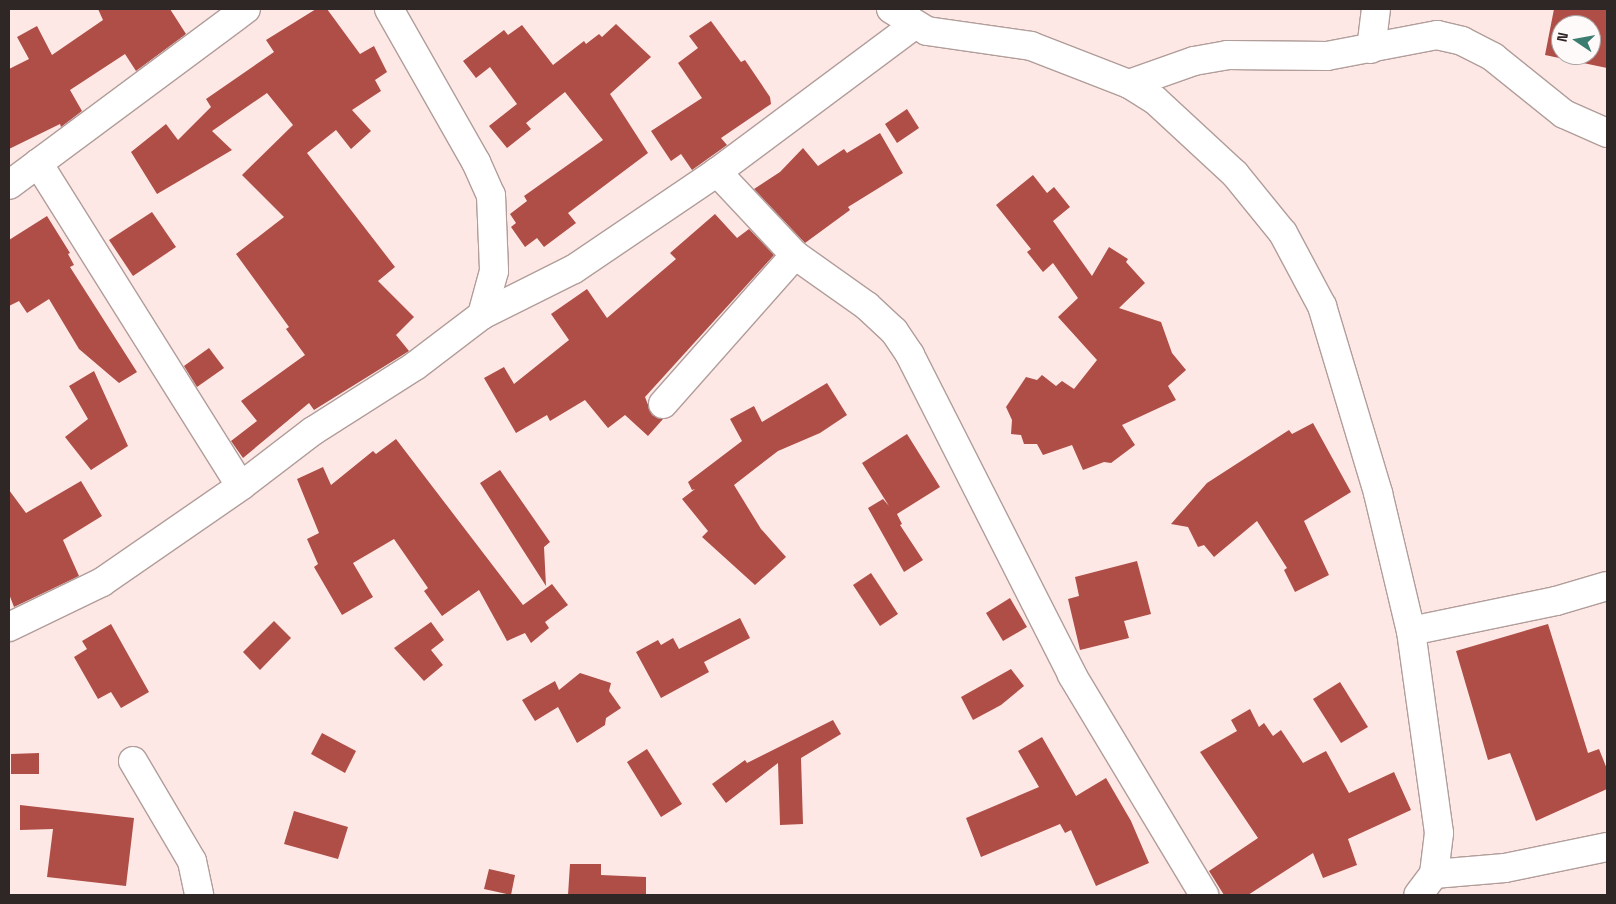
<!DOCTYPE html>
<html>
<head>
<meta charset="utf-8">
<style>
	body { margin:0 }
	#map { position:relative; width:1616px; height:904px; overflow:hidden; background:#fde8e5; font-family:"Space Grotesk",sans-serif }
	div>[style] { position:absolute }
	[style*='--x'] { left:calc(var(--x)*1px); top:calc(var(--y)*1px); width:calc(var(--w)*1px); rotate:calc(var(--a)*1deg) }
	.building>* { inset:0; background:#af4d47 }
	.roads { filter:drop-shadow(1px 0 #b19d9a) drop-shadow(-1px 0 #b19d9a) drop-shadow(0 1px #b19d9a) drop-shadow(0 -1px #b19d9a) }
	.street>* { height:28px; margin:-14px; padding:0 14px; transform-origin:14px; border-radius:14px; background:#fff }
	span { translate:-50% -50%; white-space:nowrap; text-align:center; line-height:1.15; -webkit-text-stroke:5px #fefaf9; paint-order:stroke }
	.frame { position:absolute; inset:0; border:10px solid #2f2726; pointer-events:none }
	.north { position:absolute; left:1551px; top:15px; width:50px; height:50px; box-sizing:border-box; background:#fefaf9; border:1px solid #aba6a5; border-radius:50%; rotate:282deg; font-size:14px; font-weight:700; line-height:20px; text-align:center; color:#2f2726 }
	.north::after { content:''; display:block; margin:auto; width:18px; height:22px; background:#3b7e71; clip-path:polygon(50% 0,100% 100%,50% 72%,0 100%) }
</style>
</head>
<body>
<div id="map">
	<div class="building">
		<div style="clip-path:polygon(98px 9px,170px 9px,186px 34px,136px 71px,125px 54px,70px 90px,82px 111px,61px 127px,60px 124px,9px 149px,9px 69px,29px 59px,17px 37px,37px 26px,52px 55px,103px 20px)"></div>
		<div style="clip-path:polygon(316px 9px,327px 9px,360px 54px,374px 46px,387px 72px,375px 80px,381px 91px,352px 110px,371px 131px,351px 149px,336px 130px,307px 153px,395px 267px,378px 281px,414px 317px,396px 335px,409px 351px,314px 410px,309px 403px,243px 458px,231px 441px,257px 421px,241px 401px,305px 355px,286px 329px,289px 327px,236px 254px,284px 217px,242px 175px,293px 125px,267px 93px,212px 131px,232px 150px,157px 194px,131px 152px,166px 124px,178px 140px,211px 107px,206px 99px,274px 52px,266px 40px)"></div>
		<div style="clip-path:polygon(evenodd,1554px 9px,1607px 9px,1607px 68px,1545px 55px,1554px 9px,1561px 25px,1591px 25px,1591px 55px,1561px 55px,1561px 25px)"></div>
		<div style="clip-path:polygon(711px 21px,741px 62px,745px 60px,770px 97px,771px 104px,721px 138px,727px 145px,692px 170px,681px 154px,671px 161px,651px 131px,702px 98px,678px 63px,698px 48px,689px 36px)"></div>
		<div style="clip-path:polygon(616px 24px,651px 57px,610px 94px,648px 153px,568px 213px,576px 223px,544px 247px,537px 238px,525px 247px,511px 227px,516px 223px,510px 214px,527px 201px,524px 196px,603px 140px,565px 92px,526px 123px,531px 129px,507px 148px,489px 126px,517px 104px,490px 67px,476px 78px,463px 61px,504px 30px,508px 35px,522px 25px,553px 65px,584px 41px,586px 44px,599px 34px,602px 37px)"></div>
		<div style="clip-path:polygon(907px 109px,919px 128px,897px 143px,885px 124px)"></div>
		<div style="clip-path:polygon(880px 133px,903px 173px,848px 207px,850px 210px,805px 243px,754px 189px,780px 172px,803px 148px,818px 166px,844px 149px,847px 153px)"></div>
		<div style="clip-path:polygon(1033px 175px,1047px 193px,1054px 187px,1070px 207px,1053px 221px,1092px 276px,1109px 247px,1128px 259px,1126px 262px,1145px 283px,1119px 308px,1161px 322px,1172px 353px,1186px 370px,1168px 386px,1176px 400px,1122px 425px,1135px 445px,1111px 463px,1104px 462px,1083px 470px,1072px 445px,1043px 455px,1037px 444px,1024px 444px,1021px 435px,1011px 434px,1012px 420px,1006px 407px,1026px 377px,1037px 380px,1042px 375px,1056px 386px,1062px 381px,1074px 389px,1097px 360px,1058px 317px,1078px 298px,1053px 263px,1043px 272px,1027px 252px,1031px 249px,996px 205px)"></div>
		<div style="clip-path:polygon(152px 212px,176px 247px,133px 276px,109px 240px)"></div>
		<div style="clip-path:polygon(715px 214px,737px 238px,749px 229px,774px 255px,645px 397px,652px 415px,663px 419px,648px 436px,625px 415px,608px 428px,585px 400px,550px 421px,547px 415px,516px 433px,484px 378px,504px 367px,514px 384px,569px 340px,551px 314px,587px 289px,607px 318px,676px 259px,670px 253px)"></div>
		<div style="clip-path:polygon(47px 216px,70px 253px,68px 254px,74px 265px,70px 267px,137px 372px,119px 383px,79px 349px,49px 299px,27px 313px,19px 301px,9px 306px,9px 240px)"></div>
		<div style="clip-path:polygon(209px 348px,224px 368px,197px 387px,184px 366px)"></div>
		<div style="clip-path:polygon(94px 371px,128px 446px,91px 470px,65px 437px,88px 419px,69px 386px)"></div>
		<div style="clip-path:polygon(827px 383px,847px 415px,820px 433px,778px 451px,734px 485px,761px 529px,786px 557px,755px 585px,702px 537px,708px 531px,682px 499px,695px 489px,692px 490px,688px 482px,742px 441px,730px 419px,754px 406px,762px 422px)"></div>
		<div style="clip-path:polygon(1313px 423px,1351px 492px,1304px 521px,1329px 575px,1295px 592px,1284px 570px,1287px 568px,1257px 521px,1214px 557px,1204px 545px,1198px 547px,1188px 527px,1171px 524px,1207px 483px,1289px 430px,1292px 434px)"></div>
		<div style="clip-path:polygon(907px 434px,940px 487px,897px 514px,902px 524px,900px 525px,923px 560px,904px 572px,868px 508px,883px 499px,889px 506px,862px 463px)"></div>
		<div style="clip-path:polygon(396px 439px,523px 605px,552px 584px,568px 605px,545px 622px,549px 628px,531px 643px,525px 633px,507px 641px,479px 590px,442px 616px,424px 591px,428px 588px,394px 539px,353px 563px,373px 597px,342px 615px,314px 567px,318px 564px,307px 539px,319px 533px,297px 479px,323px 467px,331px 485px,373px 451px,376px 454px)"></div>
		<div style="clip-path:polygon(500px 470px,550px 542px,544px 547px,546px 586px,480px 483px)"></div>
		<div style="clip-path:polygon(81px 481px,102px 516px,63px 540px,79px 576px,14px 607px,9px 594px,9px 490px,26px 513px)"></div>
		<div style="clip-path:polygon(1137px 561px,1151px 614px,1124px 621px,1129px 638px,1080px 650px,1068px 599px,1079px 596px,1075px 577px)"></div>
		<div style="clip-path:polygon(871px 573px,898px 614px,880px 626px,853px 585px)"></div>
		<div style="clip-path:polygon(1010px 598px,1027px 627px,1003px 641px,986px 613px)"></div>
		<div style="clip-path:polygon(740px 618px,750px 638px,704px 662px,709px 672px,661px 698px,636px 652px,658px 640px,661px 645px,673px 638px,679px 649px)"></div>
		<div style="clip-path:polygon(274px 621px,291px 638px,260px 670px,243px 652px)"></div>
		<div style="clip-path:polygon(431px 622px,444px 640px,431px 650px,443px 665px,424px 681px,394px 648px)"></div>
		<div style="clip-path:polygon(111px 624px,149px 692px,121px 708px,111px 692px,98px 699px,74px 657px,87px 649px,82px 641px)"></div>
		<div style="clip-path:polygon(1548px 624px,1588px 753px,1599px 749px,1607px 769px,1607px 789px,1536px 821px,1510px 753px,1488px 760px,1456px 651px)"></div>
		<div style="clip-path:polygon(1011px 669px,1024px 686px,1001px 705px,973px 720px,961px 697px)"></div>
		<div style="clip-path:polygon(580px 673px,611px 683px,609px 691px,621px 708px,606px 718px,605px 725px,577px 743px,558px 707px,535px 721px,522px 700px,555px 681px,559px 690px)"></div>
		<div style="clip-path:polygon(1340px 682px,1368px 727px,1341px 743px,1313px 699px)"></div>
		<div style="clip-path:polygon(1250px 709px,1259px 727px,1264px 723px,1273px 736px,1281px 730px,1303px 763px,1326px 751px,1349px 793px,1394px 772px,1411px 810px,1348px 839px,1357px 865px,1323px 878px,1313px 853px,1248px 895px,1224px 895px,1209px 871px,1258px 838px,1200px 752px,1237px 731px,1231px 720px)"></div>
		<div style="clip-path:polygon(833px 720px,841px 734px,801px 758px,803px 824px,780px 825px,778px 763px,726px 803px,712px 784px,745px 760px,747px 763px)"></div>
		<div style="clip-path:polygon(322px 733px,356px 751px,345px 773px,311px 754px)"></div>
		<div style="clip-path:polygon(1042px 737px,1076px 796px,1106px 778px,1131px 821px,1149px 863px,1096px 886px,1071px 830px,1065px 833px,1060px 824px,981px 857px,966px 818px,1039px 787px,1018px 751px)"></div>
		<div style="clip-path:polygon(647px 749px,682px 804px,661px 817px,627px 762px)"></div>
		<div style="clip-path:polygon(39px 753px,39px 774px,11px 774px,11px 754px)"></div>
		<div style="clip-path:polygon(20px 805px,134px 818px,126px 886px,47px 877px,53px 829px,20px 830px)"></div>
		<div style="clip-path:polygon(294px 811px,348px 827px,338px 859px,284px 844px)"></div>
		<div style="clip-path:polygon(570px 864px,601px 864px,601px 875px,646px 877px,646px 895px,568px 895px)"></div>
		<div style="clip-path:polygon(489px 869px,515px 875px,511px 895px,484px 889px)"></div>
	</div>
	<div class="roads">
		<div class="street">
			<div style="--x:389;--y:9;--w:176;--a:60.4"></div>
			<div style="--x:476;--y:162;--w:36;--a:66"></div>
			<div style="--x:491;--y:195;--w:76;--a:87.7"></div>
			<div style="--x:494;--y:271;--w:46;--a:105.3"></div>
			<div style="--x:891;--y:9;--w:42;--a:31.4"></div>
			<div style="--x:927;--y:31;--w:105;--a:8.2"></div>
			<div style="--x:1031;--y:46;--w:105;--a:21.2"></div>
			<div style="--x:1129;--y:84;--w:31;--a:32"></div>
			<div style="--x:1155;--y:100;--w:109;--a:42.8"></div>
			<div style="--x:1235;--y:174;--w:76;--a:50.9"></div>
			<div style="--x:1283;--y:233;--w:83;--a:61.9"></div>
			<div style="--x:1322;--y:306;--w:195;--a:73.3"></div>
			<div style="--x:1378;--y:493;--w:142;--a:76.6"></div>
			<div style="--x:1411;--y:631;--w:204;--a:82.1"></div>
			<div style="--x:1439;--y:833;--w:41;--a:97"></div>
			<div style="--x:1434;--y:874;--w:26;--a:127"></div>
			<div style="--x:1371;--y:49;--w:40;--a:-82.9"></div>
			<div style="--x:1129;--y:84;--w:69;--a:-19.5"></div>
			<div style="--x:1194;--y:61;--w:34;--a:-10"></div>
			<div style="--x:1227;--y:55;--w:100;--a:0.6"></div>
			<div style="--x:1327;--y:56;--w:112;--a:-10.8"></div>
			<div style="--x:1437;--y:35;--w:26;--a:13"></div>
			<div style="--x:1462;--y:41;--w:35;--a:27"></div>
			<div style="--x:1493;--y:57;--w:91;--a:38.8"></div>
			<div style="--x:1564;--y:114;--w:47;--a:23.8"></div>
			<div style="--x:38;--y:163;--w:381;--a:57.9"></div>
			<div style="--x:717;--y:172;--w:114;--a:46.8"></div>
			<div style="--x:795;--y:255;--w:88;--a:35.3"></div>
			<div style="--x:867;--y:306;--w:37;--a:43"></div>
			<div style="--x:894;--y:331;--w:29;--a:56"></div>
			<div style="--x:910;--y:355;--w:359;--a:63.1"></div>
			<div style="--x:1072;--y:675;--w:257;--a:59"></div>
			<div style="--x:9;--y:185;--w:295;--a:-36.6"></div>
			<div style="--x:663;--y:404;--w:199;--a:-48.5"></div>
			<div style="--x:9;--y:627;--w:103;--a:-25.8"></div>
			<div style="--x:102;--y:582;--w:169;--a:-34.6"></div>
			<div style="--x:241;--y:486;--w:91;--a:-37.4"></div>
			<div style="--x:313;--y:431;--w:121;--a:-32.5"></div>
			<div style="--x:415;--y:366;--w:84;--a:-37.3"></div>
			<div style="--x:482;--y:315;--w:103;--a:-26.6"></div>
			<div style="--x:574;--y:269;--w:173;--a:-34.1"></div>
			<div style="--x:717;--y:172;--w:246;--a:-36.7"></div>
			<div style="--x:1411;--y:631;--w:148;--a:-11.7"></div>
			<div style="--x:1556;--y:601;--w:53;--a:-16.4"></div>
			<div style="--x:133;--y:761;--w:116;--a:59.5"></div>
			<div style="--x:192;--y:861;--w:35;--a:78"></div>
			<div style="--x:1434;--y:874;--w:71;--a:-4.8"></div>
			<div style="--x:1505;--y:868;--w:104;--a:-11.6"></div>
		</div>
	</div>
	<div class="frame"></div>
	<div class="north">N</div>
</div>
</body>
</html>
